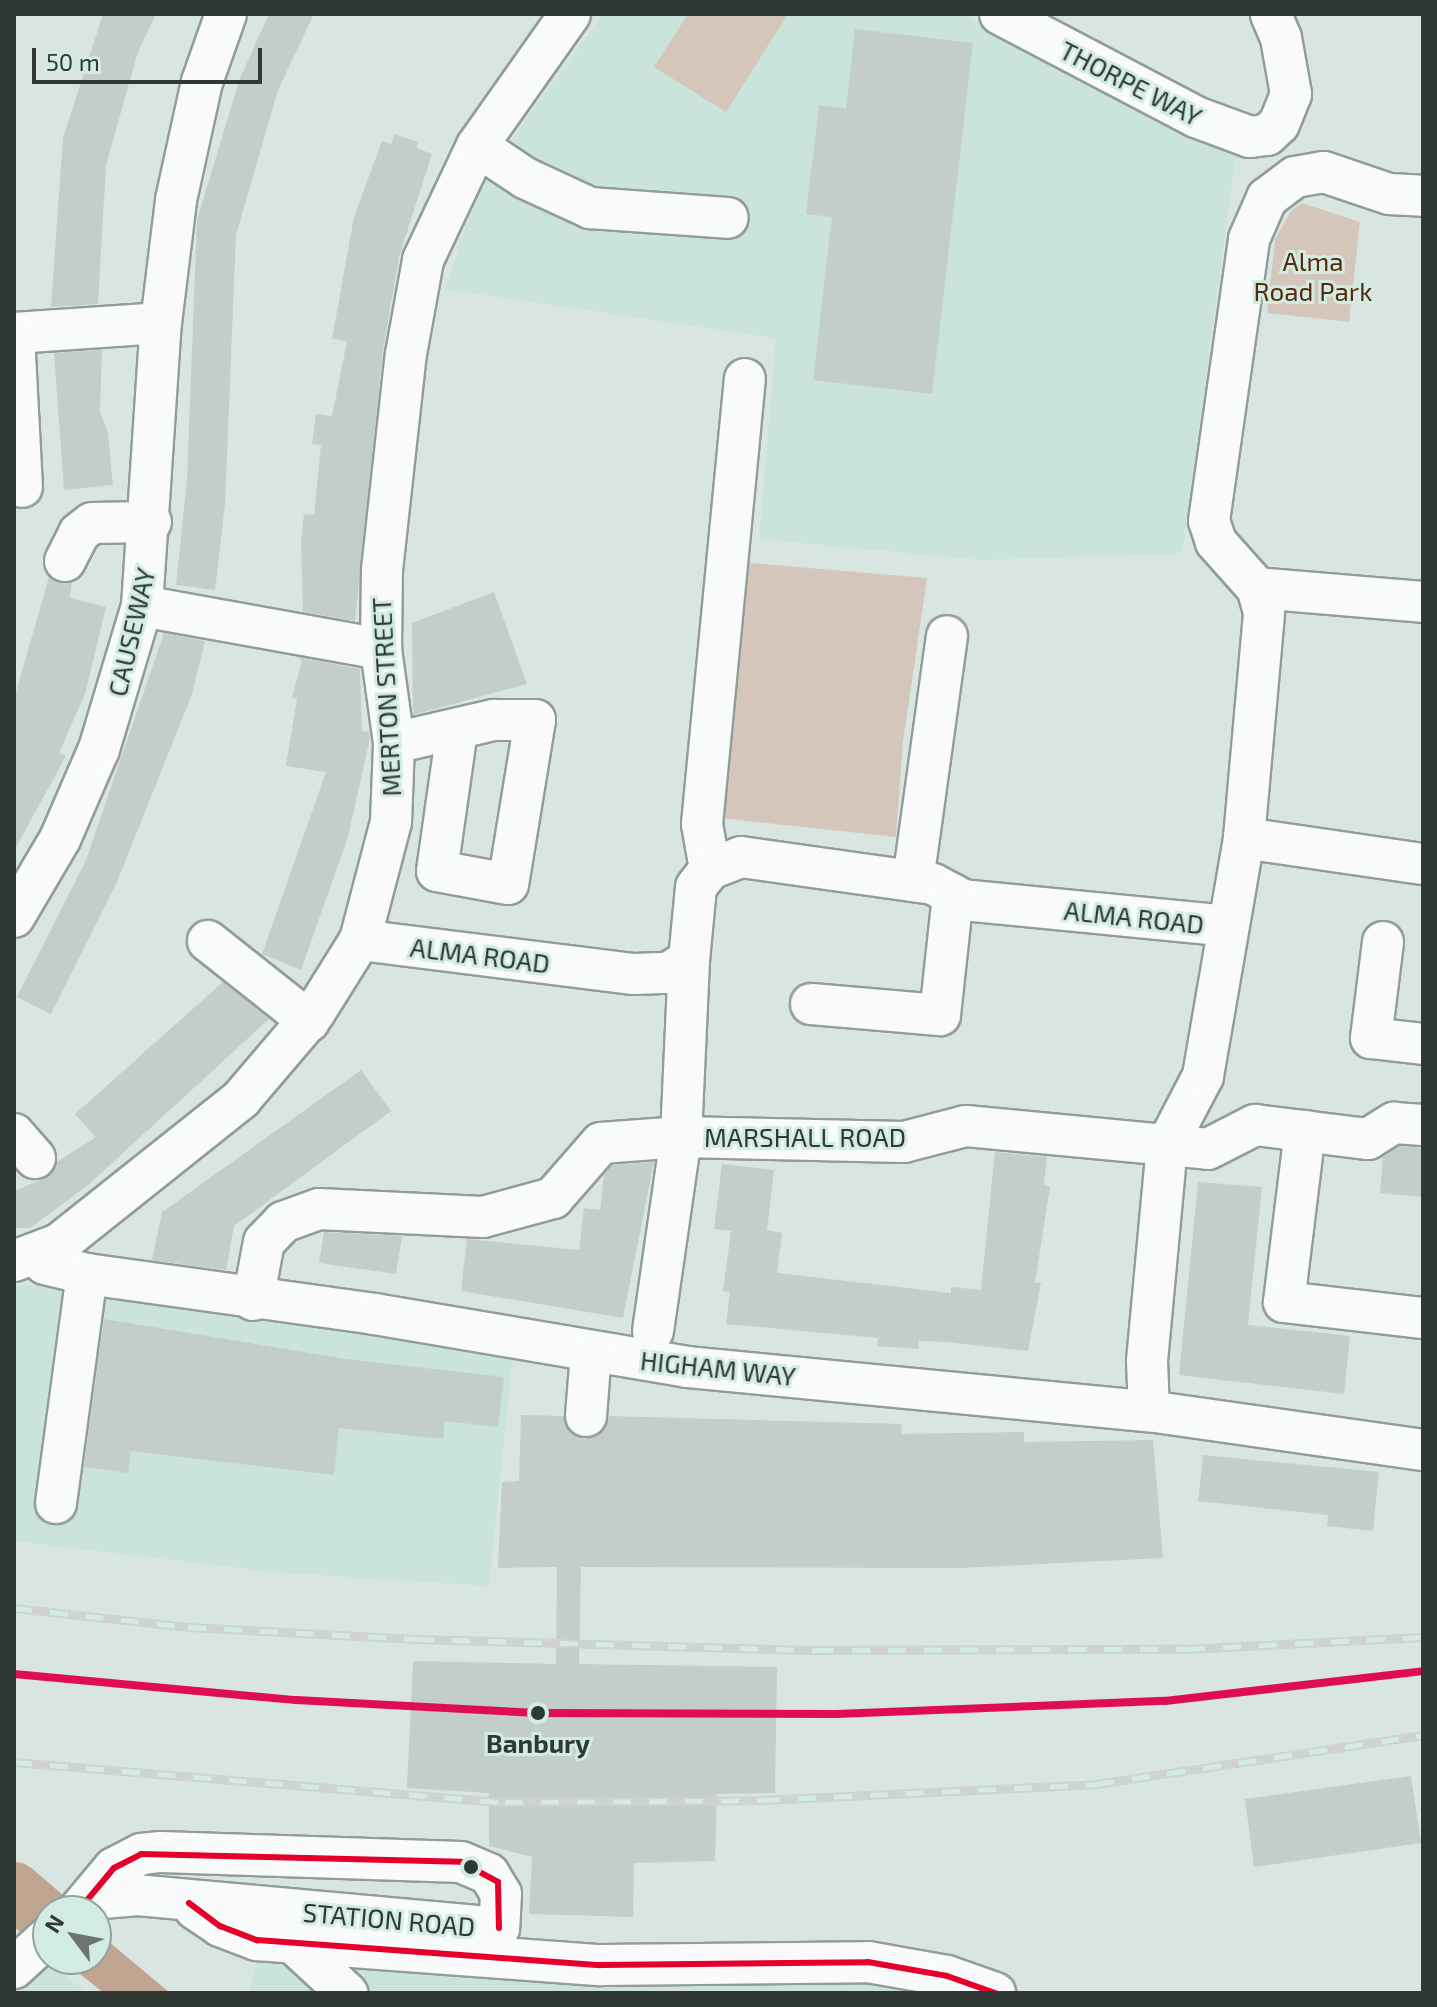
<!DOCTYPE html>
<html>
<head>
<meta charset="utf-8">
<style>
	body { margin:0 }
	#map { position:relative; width:1437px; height:2007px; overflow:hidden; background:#d8e5e1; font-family:"Exo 2",sans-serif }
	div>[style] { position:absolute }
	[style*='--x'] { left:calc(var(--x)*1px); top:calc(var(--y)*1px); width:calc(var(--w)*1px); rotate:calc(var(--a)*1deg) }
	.built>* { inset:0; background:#cae3db }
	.green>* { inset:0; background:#d4c6ba }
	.water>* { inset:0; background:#c1a490 }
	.river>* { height:56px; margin:-28px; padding:0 28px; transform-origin:28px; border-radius:28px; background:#c1a490 }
	.building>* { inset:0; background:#c3ceca }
	.roads { filter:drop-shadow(2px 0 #929c99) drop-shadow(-2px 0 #929c99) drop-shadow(0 2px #929c99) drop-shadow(0 -2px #929c99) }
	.minor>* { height:40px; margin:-20px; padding:0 20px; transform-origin:20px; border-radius:20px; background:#f9fbfa }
	.rail>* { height:9px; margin-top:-4.5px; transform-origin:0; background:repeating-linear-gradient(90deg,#d2ebe3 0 18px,#ced2d1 0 36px); box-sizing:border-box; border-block:2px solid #ced2d1 }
	.bus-1>* { height:6px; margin:-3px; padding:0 3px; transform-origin:3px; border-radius:3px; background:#e4002b }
	.rail-1>* { height:8px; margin:-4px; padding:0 4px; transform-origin:4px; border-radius:4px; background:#df0d52 }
	.dots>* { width:22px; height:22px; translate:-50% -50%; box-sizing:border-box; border:4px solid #d2ebe3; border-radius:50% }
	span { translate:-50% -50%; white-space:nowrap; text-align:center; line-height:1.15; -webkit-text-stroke:6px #d2ebe3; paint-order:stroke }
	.street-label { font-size:26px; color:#2f3835 }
	.park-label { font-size:26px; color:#582a0c }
	.stop-label { font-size:26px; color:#2f3835; font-weight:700 }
	.frame { position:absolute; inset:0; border:16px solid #2f3835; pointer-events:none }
	.north { position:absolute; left:32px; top:1895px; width:80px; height:80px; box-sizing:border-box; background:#d2ebe3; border:2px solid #91a39d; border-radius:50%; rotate:302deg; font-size:22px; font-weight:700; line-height:32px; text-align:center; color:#2f3835 }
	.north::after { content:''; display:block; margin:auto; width:28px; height:36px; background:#6a7571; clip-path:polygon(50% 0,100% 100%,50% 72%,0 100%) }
	.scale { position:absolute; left:32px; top:48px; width:230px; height:36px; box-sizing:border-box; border:4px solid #2f3835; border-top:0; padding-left:10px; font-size:24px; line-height:28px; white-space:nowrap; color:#2f3835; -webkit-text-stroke:6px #d2ebe3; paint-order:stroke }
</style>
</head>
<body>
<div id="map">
	<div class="built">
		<div style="clip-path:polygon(603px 14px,962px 14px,1236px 155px,1182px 553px,984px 560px,759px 539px,776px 338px,445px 289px,480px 183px)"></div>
		<div style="clip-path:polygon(63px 1284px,513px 1354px,489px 1586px,274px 1572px,14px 1541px,14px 1286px)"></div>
		<div style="clip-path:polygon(259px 1954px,799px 1966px,959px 1993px,248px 1993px)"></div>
		<div style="clip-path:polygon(53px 1966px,87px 1993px,16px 1993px,21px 1990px)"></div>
	</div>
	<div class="green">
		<div style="clip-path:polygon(688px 14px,788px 14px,726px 112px,654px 67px)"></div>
		<div style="clip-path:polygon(1302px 203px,1360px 222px,1349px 322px,1267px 313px,1275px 239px,1291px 211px)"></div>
		<div style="clip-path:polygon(749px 563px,927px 578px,903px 742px,896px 837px,719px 818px)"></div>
	</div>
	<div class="water">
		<div style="clip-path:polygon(96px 1931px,170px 1993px,104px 1993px,61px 1959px,96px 1959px)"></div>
	</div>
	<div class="river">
		<div style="--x:14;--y:1890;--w:45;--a:40.5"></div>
	</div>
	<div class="building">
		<div style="clip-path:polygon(103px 14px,156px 14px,138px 52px,106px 165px,98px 304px,51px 307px,63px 138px)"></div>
		<div style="clip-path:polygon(269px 14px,314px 14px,278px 90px,236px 235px,225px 504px,215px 590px,176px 585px,187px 479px,197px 220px,240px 78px)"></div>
		<div style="clip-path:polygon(855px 29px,973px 43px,932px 394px,813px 380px,832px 217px,806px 214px,819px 105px,846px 109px)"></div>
		<div style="clip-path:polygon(394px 134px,418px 142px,417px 148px,432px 154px,399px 257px,383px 350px,355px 621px,303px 612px,301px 541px,304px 514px,314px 515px,321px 445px,312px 444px,316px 414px,332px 416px,347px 341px,332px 339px,354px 217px,382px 141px,391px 144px)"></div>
		<div style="clip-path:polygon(102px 350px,100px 412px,108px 433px,113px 485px,64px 490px,54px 353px)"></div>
		<div style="clip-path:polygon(49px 577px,72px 582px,70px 598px,106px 607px,85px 694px,59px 753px,66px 756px,14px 851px,14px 699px)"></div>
		<div style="clip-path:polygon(494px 592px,527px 684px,413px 715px,412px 623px)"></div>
		<div style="clip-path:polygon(164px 633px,205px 641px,191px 697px,117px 882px,51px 1014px,17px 997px,86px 860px)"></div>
		<div style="clip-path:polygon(297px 657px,360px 669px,362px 731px,369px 732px,370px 738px,348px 837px,301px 970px,262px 954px,326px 772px,286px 766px,297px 699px,292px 698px,302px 661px)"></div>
		<div style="clip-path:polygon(223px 982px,269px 1019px,87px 1186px,30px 1228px,14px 1228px,14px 1191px,50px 1176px,57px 1162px,96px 1137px,75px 1114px)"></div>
		<div style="clip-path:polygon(361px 1070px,391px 1111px,234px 1226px,226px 1270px,152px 1260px,162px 1212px)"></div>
		<div style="clip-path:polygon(1400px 1146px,1423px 1148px,1423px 1197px,1380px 1193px,1383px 1157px)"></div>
		<div style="clip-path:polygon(995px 1152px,1047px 1157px,1044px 1184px,1050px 1187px,1035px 1283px,1041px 1283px,1028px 1351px,947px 1342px,919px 1341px,918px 1349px,877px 1346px,878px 1338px,726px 1324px,730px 1292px,723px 1291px,731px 1231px,714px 1229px,722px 1164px,774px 1170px,767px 1230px,782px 1233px,777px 1273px,951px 1293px,951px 1287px,981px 1290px)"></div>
		<div style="clip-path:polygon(654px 1162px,623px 1318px,461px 1291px,467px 1239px,579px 1250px,584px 1208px,600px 1210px,604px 1175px,612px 1165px)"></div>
		<div style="clip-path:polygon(1198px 1182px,1262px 1187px,1248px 1325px,1350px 1336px,1344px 1394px,1179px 1375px)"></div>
		<div style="clip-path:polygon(324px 1232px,402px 1236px,396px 1274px,319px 1263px)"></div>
		<div style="clip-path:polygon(104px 1319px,346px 1359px,504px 1377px,498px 1427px,445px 1421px,443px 1439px,339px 1428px,334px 1475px,131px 1451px,128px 1473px,84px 1467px)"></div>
		<div style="clip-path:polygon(521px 1415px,563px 1416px,572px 1434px,585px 1439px,604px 1430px,609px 1416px,902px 1424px,901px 1434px,1024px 1432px,1024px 1442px,1153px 1440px,1163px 1558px,962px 1568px,581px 1567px,579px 1664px,777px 1667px,775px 1793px,717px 1794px,715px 1861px,634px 1863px,633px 1917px,529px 1914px,532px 1857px,489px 1846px,489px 1793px,407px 1788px,413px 1661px,556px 1664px,557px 1567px,498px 1568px,502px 1482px,519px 1481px)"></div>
		<div style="clip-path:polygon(1203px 1455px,1379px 1472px,1373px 1531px,1327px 1526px,1328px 1515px,1198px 1501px)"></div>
		<div style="clip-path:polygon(1411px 1776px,1421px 1843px,1254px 1867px,1245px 1799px)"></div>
	</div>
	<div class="roads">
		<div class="minor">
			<div style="--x:1000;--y:14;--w:221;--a:27.7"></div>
			<div style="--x:1196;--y:117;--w:58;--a:20.3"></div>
			<div style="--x:1250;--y:137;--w:17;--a:-7"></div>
			<div style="--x:1267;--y:135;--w:16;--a:-43"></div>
			<div style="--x:1279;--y:124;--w:32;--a:-68"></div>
			<div style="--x:1291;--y:94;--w:57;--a:-100.1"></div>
			<div style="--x:1281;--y:38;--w:26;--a:-113"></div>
			<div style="--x:477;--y:146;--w:58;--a:33.7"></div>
			<div style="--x:525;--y:178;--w:72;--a:24.8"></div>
			<div style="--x:590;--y:208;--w:138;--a:4.1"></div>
			<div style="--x:14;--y:333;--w:147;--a:-3.9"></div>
			<div style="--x:14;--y:335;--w:152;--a:87"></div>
			<div style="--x:65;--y:561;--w:31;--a:-63"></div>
			<div style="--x:79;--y:533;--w:16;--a:-38"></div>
			<div style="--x:92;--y:523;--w:59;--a:-1"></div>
			<div style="--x:1257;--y:588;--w:167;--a:4.8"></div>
			<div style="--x:142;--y:606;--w:243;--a:10.2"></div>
			<div style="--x:394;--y:743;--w:103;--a:-13"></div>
			<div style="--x:494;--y:720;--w:41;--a:0"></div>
			<div style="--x:535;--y:720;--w:166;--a:99.3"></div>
			<div style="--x:508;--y:884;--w:72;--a:-169.6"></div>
			<div style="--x:437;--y:871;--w:141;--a:-81.9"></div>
			<div style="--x:1244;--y:838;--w:181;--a:8.3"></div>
			<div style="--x:710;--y:869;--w:46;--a:-100.1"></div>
			<div style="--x:702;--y:824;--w:447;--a:-84.5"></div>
			<div style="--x:913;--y:881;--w:247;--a:-82.1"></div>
			<div style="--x:14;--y:917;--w:91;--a:-59.5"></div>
			<div style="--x:60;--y:839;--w:98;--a:-66.6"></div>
			<div style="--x:99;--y:749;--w:149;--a:-73.3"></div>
			<div style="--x:142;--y:606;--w:284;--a:-86.2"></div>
			<div style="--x:161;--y:323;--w:124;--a:-83"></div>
			<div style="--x:176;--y:200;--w:121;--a:-77.6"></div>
			<div style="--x:202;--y:82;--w:72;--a:-70.6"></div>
			<div style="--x:360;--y:940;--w:276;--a:7.1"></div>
			<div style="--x:634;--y:974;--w:34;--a:-2"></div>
			<div style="--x:668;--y:973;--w:25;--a:-32"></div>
			<div style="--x:689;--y:960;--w:73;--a:-84.5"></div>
			<div style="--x:696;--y:887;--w:23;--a:-52"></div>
			<div style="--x:710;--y:869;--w:33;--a:-21"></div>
			<div style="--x:741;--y:857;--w:194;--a:8"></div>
			<div style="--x:933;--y:884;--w:34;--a:28"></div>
			<div style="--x:963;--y:900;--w:264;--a:5.6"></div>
			<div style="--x:208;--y:941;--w:129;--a:38.4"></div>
			<div style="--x:1383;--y:942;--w:97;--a:97.1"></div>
			<div style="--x:1371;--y:1038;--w:52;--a:6.6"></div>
			<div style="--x:811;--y:1004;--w:129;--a:4.9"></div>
			<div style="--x:940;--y:1015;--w:121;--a:-83.8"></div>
			<div style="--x:1305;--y:1131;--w:172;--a:97"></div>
			<div style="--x:1284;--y:1302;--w:140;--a:6.6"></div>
			<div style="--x:14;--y:1134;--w:32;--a:49"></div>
			<div style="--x:35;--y:1255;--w:13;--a:42"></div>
			<div style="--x:45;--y:1264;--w:43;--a:13.4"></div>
			<div style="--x:87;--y:1274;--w:291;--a:7.9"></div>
			<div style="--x:375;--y:1314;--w:317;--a:9.6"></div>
			<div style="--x:688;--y:1367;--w:463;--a:5.5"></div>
			<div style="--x:1149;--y:1411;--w:277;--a:8.1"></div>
			<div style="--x:14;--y:1261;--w:48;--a:-20.7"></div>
			<div style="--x:59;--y:1244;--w:233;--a:-38.5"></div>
			<div style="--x:241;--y:1099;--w:114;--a:-49.6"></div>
			<div style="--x:315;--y:1012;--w:85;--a:-58"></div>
			<div style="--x:360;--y:940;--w:122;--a:-75.3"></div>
			<div style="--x:391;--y:822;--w:79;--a:-87.8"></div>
			<div style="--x:394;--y:743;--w:95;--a:-97.9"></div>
			<div style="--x:381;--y:649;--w:79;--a:-89.3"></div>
			<div style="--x:382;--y:570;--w:217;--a:-83.7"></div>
			<div style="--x:406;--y:354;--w:96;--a:-79.7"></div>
			<div style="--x:423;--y:260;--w:126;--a:-64.7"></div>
			<div style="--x:477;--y:146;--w:161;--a:-54.8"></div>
			<div style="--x:253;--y:1300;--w:59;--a:-79.3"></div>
			<div style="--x:264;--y:1242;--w:28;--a:-46"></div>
			<div style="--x:283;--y:1222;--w:38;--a:-20"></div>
			<div style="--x:319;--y:1209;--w:164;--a:2.8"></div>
			<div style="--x:483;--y:1217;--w:73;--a:-15.2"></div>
			<div style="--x:553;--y:1198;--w:73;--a:-48.9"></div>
			<div style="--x:601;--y:1143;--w:80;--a:-4.3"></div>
			<div style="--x:681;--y:1137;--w:223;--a:1.3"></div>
			<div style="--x:904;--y:1142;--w:64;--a:-14.5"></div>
			<div style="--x:966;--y:1126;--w:243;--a:5.4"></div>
			<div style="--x:1208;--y:1149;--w:53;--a:-27.1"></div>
			<div style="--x:1255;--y:1125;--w:114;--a:7.1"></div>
			<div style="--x:1368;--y:1139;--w:31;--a:-32"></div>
			<div style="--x:1394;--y:1123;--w:29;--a:4"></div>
			<div style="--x:653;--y:1331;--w:196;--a:-81.8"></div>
			<div style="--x:681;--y:1137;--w:177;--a:-87.4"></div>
			<div style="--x:1149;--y:1411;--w:50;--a:-92.3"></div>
			<div style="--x:1147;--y:1361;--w:217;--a:-84.7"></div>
			<div style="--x:1167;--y:1145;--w:78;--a:-62.4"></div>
			<div style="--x:1203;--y:1076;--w:242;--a:-80.2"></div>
			<div style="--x:1244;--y:838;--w:227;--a:-84.9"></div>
			<div style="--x:1264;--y:612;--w:25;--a:-106"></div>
			<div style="--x:1257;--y:588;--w:62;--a:-131.7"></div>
			<div style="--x:1216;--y:542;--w:22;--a:-108"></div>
			<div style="--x:1209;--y:521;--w:285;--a:-81.9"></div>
			<div style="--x:1249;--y:239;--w:45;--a:-66.3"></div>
			<div style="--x:1267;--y:198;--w:35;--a:-37"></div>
			<div style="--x:1295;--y:177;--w:29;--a:-10"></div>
			<div style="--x:1324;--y:172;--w:69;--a:18.7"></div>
			<div style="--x:1389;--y:194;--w:34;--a:3"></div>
			<div style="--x:586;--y:1416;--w:64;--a:-85.5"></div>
			<div style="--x:56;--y:1503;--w:231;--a:-82.3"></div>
			<div style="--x:195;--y:1909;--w:30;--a:34"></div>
			<div style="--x:220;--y:1926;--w:40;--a:21"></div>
			<div style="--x:257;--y:1940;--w:344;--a:4.2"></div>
			<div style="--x:600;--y:1965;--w:268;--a:-0.6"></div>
			<div style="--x:868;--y:1962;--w:80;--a:10"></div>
			<div style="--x:947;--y:1976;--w:51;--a:19.5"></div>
			<div style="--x:78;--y:1911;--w:56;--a:-50.1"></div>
			<div style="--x:114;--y:1868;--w:30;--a:-27"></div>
			<div style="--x:141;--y:1854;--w:20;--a:-6"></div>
			<div style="--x:161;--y:1852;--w:300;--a:1.9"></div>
			<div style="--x:461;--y:1862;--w:30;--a:23"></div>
			<div style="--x:489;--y:1874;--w:23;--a:59"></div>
			<div style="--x:501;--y:1894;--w:34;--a:93"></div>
			<div style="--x:499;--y:1928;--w:363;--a:-174.8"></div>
			<div style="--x:138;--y:1895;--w:47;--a:175.1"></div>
			<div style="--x:293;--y:1943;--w:74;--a:42.8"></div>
			<div style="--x:14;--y:1968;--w:46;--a:-42.4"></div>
		</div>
	</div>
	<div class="rail">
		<div style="--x:14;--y:1608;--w:175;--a:6.2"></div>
		<div style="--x:188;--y:1627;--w:228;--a:3"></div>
		<div style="--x:416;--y:1639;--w:400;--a:1.6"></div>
		<div style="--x:816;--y:1650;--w:371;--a:-0.2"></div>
		<div style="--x:1187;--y:1649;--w:236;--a:-2.9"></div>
		<div style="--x:14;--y:1762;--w:493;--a:4.7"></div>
		<div style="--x:505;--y:1802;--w:257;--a:-0.4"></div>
		<div style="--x:762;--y:1800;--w:334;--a:-2.7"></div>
		<div style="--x:1096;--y:1784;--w:331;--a:-8.5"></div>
	</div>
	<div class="bus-1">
		<div style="--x:189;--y:1903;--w:39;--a:37"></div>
		<div style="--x:220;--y:1926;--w:40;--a:21"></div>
		<div style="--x:257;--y:1940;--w:344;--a:4.2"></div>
		<div style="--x:600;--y:1965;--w:268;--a:-0.6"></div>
		<div style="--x:868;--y:1962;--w:80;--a:10"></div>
		<div style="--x:947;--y:1976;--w:51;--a:19.5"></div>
		<div style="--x:78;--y:1911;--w:56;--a:-50.1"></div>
		<div style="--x:114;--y:1868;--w:30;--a:-27"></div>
		<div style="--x:141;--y:1854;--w:320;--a:1.4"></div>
		<div style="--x:461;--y:1862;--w:42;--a:28.4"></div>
		<div style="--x:498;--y:1882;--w:46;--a:88.8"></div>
	</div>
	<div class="rail-1">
		<div style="--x:14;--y:1674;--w:283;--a:5.3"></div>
		<div style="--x:296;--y:1700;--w:242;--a:3.1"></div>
		<div style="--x:538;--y:1713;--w:298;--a:0.2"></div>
		<div style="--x:836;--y:1714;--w:329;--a:-2.3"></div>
		<div style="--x:1165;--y:1701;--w:260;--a:-6.6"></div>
	</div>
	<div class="dots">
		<div style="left:538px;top:1713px;background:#2f3835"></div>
		<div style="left:471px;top:1867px;background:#2f3835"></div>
	</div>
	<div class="street-label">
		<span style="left:1131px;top:83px;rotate:27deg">THORPE WAY</span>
		<span style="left:131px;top:632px;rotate:-77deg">CAUSEWAY</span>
		<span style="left:386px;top:697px;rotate:-93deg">MERTON STREET</span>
		<span style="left:1134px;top:917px;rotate:6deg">ALMA ROAD</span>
		<span style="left:480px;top:955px;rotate:7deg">ALMA ROAD</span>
		<span style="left:805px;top:1137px">MARSHALL ROAD</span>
		<span style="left:718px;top:1368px;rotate:6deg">HIGHAM WAY</span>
		<span style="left:389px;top:1919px;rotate:5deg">STATION ROAD</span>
	</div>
	<div class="park-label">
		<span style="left:1313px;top:276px">Alma<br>Road Park</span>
	</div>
	<div class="stop-label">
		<span style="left:538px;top:1743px">Banbury</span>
	</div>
	<div class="frame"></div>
	<div class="north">N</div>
	<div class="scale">50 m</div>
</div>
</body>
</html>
